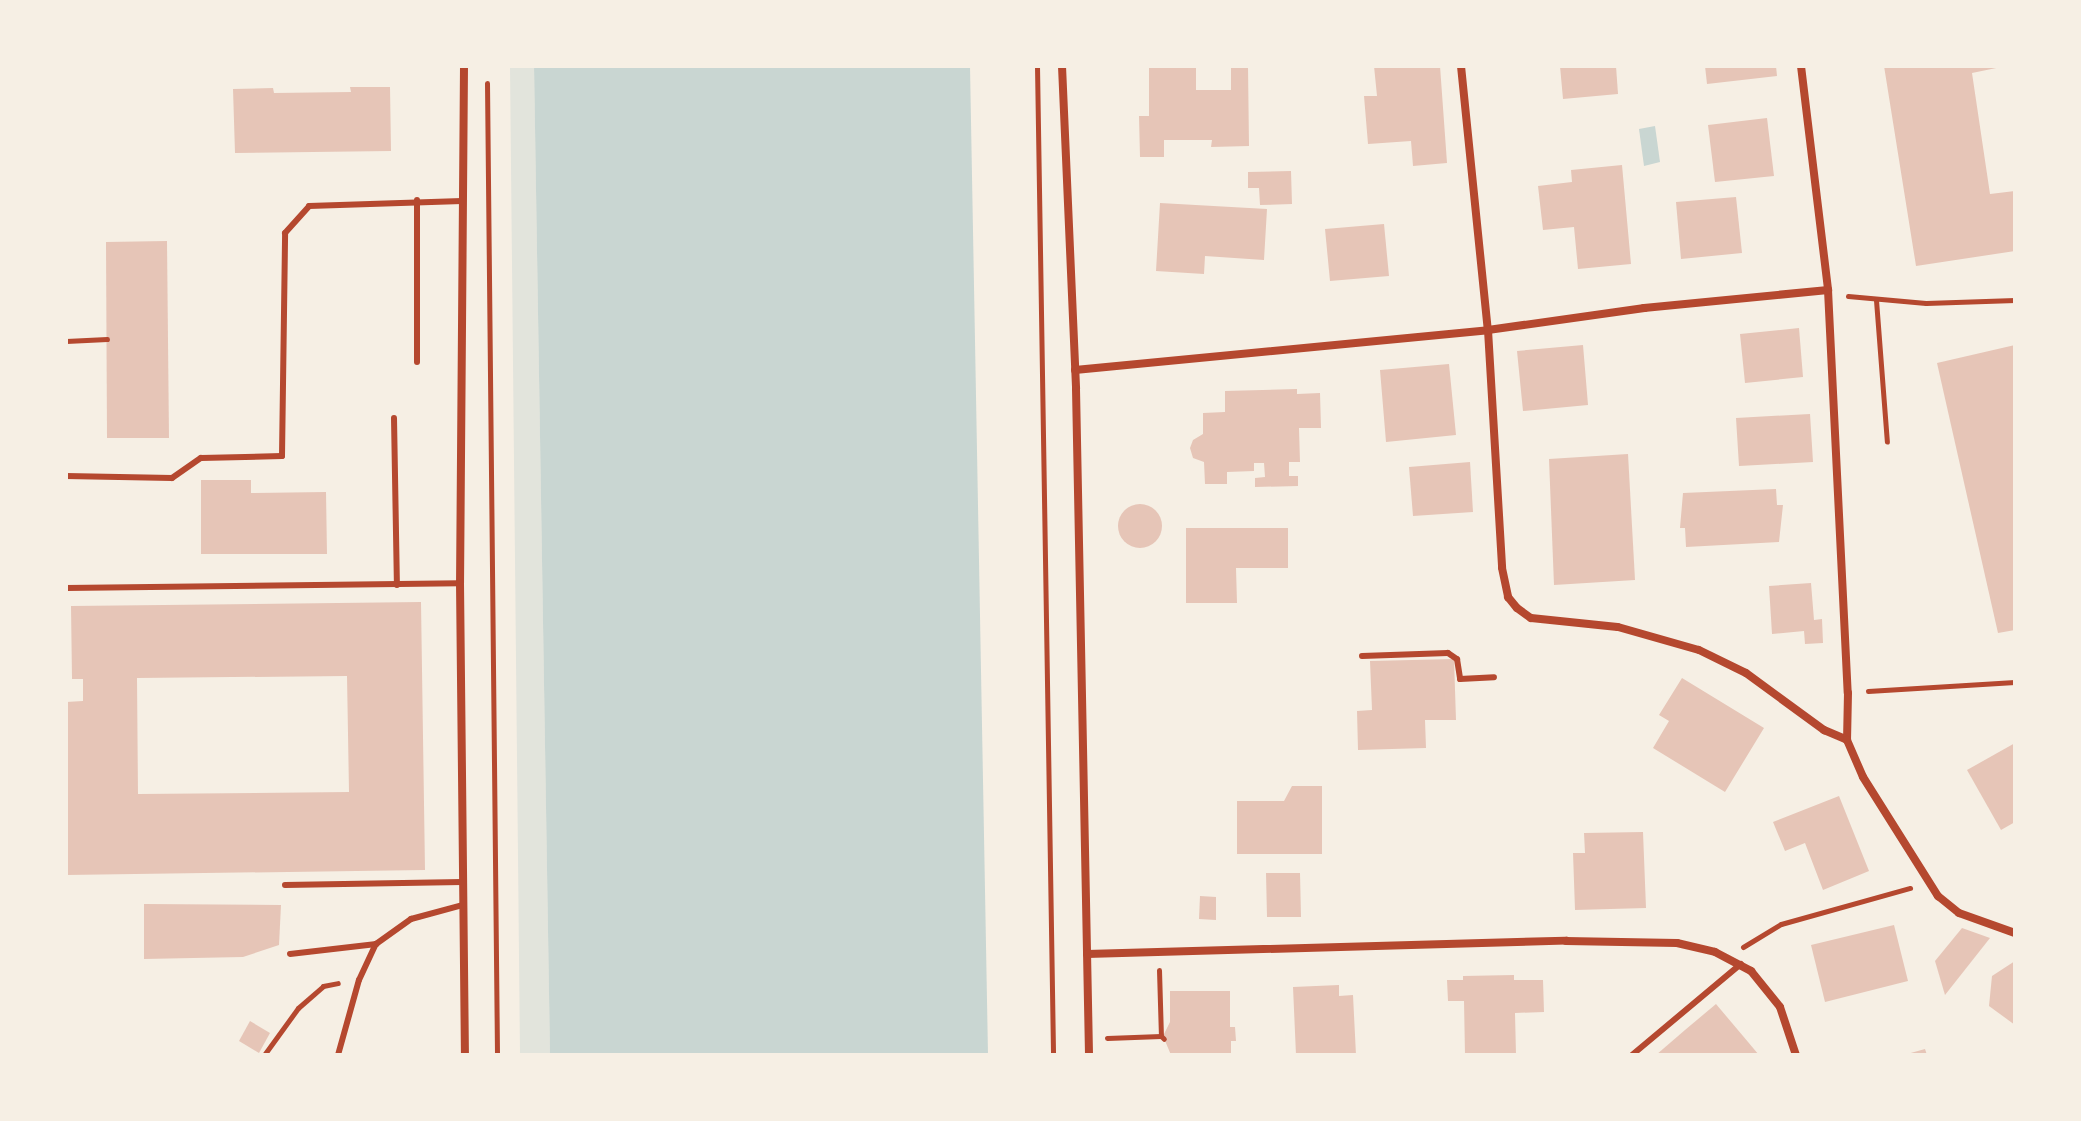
<!DOCTYPE html>
<html>
<head>
<meta charset="utf-8">
<style>
	body { margin:0 }
	#map { position:relative; width:2081px; height:1121px; overflow:hidden; background:#f6efe4; font-family:"Varela Round",sans-serif }
	div>[style] { position:absolute }
	[style*='--x'] { left:calc(var(--x)*1px); top:calc(var(--y)*1px); width:calc(var(--w)*1px); rotate:calc(var(--a)*1deg) }
	.green>* { inset:0; background:#e2e4dc }
	.water>* { inset:0; background:#c9d6d2 }
	.building>* { inset:0; background:#e6c5b7 }
	.round { border-radius:50% }
	.path>* { height:5px; margin:-2.5px; padding:0 2.5px; transform-origin:2.5px; border-radius:2.5px; background:#b5482f }
	.service>* { height:6px; margin:-3px; padding:0 3px; transform-origin:3px; border-radius:3px; background:#b5482f }
	.minor>* { height:8px; margin:-4px; padding:0 4px; transform-origin:4px; border-radius:4px; background:#b5482f }
	span { translate:-50% -50%; white-space:nowrap; text-align:center; line-height:1.15; -webkit-text-stroke:8px #f6efe4; paint-order:stroke }
	.frame { position:absolute; inset:0; border:68px solid #f6efe4; pointer-events:none }
</style>
</head>
<body>
<div id="map">
	<div class="green">
		<div style="clip-path:polygon(510px 66px,534px 66px,550px 1055px,520px 1055px)"></div>
	</div>
	<div class="water">
		<div style="clip-path:polygon(534px 66px,970px 66px,988px 1055px,550px 1055px)"></div>
		<div style="clip-path:polygon(1655px 126px,1660px 162px,1644px 166px,1639px 129px)"></div>
	</div>
	<div class="building">
		<div style="clip-path:polygon(1149px 66px,1196px 66px,1196px 90px,1231px 90px,1231px 66px,1248px 66px,1249px 146px,1211px 147px,1212px 140px,1164px 140px,1164px 157px,1140px 157px,1139px 116px,1149px 116px)"></div>
		<div style="clip-path:polygon(1374px 66px,1440px 66px,1447px 163px,1413px 166px,1411px 141px,1368px 144px,1364px 96px,1377px 96px)"></div>
		<div style="clip-path:polygon(1560px 66px,1616px 66px,1618px 94px,1563px 99px)"></div>
		<div style="clip-path:polygon(1705px 66px,1776px 66px,1777px 76px,1707px 84px)"></div>
		<div style="clip-path:polygon(1884px 66px,2006px 66px,1972px 73px,1990px 194px,2015px 191px,2015px 251px,1916px 266px)"></div>
		<div style="clip-path:polygon(350px 87px,390px 87px,391px 151px,235px 153px,233px 89px,273px 88px,274px 93px,351px 92px)"></div>
		<div style="clip-path:polygon(1767px 118px,1774px 176px,1715px 182px,1708px 125px)"></div>
		<div style="clip-path:polygon(1622px 165px,1631px 264px,1578px 269px,1574px 227px,1543px 230px,1538px 186px,1572px 182px,1571px 170px)"></div>
		<div style="clip-path:polygon(1291px 171px,1292px 204px,1260px 205px,1259px 188px,1248px 188px,1248px 172px)"></div>
		<div style="clip-path:polygon(1736px 197px,1742px 253px,1681px 259px,1676px 202px)"></div>
		<div style="clip-path:polygon(1160px 203px,1267px 209px,1264px 260px,1205px 256px,1204px 274px,1156px 271px)"></div>
		<div style="clip-path:polygon(1384px 224px,1389px 276px,1330px 281px,1325px 229px)"></div>
		<div style="clip-path:polygon(167px 241px,169px 438px,107px 438px,106px 242px)"></div>
		<div style="clip-path:polygon(1799px 328px,1803px 377px,1745px 383px,1740px 334px)"></div>
		<div style="clip-path:polygon(1583px 345px,1588px 405px,1523px 411px,1517px 351px)"></div>
		<div style="clip-path:polygon(2015px 345px,2015px 630px,1998px 633px,1937px 363px)"></div>
		<div style="clip-path:polygon(1449px 364px,1456px 435px,1386px 442px,1380px 370px)"></div>
		<div style="clip-path:polygon(1297px 389px,1297px 394px,1320px 393px,1321px 428px,1299px 428px,1300px 462px,1289px 462px,1289px 476px,1298px 476px,1298px 486px,1255px 487px,1255px 478px,1265px 477px,1264px 463px,1254px 463px,1254px 471px,1227px 472px,1227px 484px,1205px 484px,1204px 462px,1193px 458px,1190px 448px,1193px 440px,1203px 434px,1203px 413px,1225px 412px,1225px 391px)"></div>
		<div style="clip-path:polygon(1810px 414px,1813px 462px,1739px 466px,1736px 418px)"></div>
		<div style="clip-path:polygon(1628px 454px,1635px 580px,1554px 585px,1549px 459px)"></div>
		<div style="clip-path:polygon(1470px 462px,1473px 512px,1413px 516px,1409px 467px)"></div>
		<div style="clip-path:polygon(201px 480px,251px 480px,251px 493px,326px 492px,327px 554px,201px 554px)"></div>
		<div style="clip-path:polygon(1776px 489px,1777px 505px,1783px 505px,1779px 542px,1686px 547px,1685px 528px,1680px 528px,1683px 493px)"></div>
		<div class="round" style="left:1118px;top:504px;width:44px;height:44px"></div>
		<div style="clip-path:polygon(1186px 528px,1288px 528px,1288px 568px,1236px 568px,1237px 603px,1186px 603px)"></div>
		<div style="clip-path:polygon(1811px 583px,1814px 620px,1822px 619px,1823px 643px,1805px 644px,1804px 631px,1772px 634px,1769px 586px)"></div>
		<div style="clip-path:polygon(evenodd,421px 602px,425px 870px,66px 875px,66px 702px,83px 701px,83px 679px,72px 679px,71px 606px,421px 602px,347px 676px,349px 792px,138px 794px,137px 678px,347px 676px)"></div>
		<div style="clip-path:polygon(1454px 659px,1456px 720px,1425px 720px,1426px 748px,1358px 750px,1357px 711px,1372px 710px,1370px 661px)"></div>
		<div style="clip-path:polygon(1682px 678px,1764px 728px,1725px 792px,1653px 748px,1669px 721px,1659px 715px)"></div>
		<div style="clip-path:polygon(2015px 743px,2015px 822px,2001px 830px,1967px 770px)"></div>
		<div style="clip-path:polygon(1292px 786px,1322px 786px,1322px 854px,1237px 854px,1237px 801px,1284px 801px)"></div>
		<div style="clip-path:polygon(1839px 796px,1869px 871px,1823px 890px,1805px 843px,1785px 851px,1773px 822px)"></div>
		<div style="clip-path:polygon(1643px 832px,1646px 908px,1575px 910px,1573px 853px,1585px 853px,1584px 833px)"></div>
		<div style="clip-path:polygon(1266px 873px,1300px 873px,1301px 917px,1267px 917px)"></div>
		<div style="clip-path:polygon(1200px 896px,1216px 897px,1216px 920px,1199px 919px)"></div>
		<div style="clip-path:polygon(144px 904px,281px 905px,279px 945px,243px 957px,144px 959px)"></div>
		<div style="clip-path:polygon(1894px 925px,1908px 981px,1825px 1002px,1811px 945px)"></div>
		<div style="clip-path:polygon(1962px 928px,1990px 938px,1945px 995px,1935px 961px)"></div>
		<div style="clip-path:polygon(2015px 961px,2015px 1025px,1989px 1006px,1992px 976px)"></div>
		<div style="clip-path:polygon(1514px 975px,1514px 980px,1543px 980px,1544px 1012px,1515px 1013px,1516px 1054px,1465px 1055px,1464px 1001px,1448px 1001px,1447px 980px,1463px 980px,1463px 976px)"></div>
		<div style="clip-path:polygon(1339px 985px,1339px 996px,1353px 995px,1356px 1055px,1296px 1055px,1293px 987px)"></div>
		<div style="clip-path:polygon(1170px 991px,1230px 991px,1230px 1027px,1235px 1027px,1236px 1041px,1231px 1041px,1231px 1055px,1171px 1055px,1163px 1036px,1170px 1022px)"></div>
		<div style="clip-path:polygon(1716px 1004px,1759px 1055px,1656px 1055px,1685px 1030px)"></div>
		<div style="clip-path:polygon(250px 1021px,270px 1033px,259px 1053px,239px 1041px)"></div>
		<div style="clip-path:polygon(1925px 1049px,1927px 1055px,1907px 1055px,1907px 1054px)"></div>
	</div>
	<div class="path">
		<div style="--x:1037;--y:66;--w:989;--a:89.07"></div>
		<div style="--x:487;--y:83;--w:972;--a:89.41"></div>
		<div style="--x:1848;--y:296;--w:78;--a:5.1"></div>
		<div style="--x:1926;--y:303;--w:89;--a:-1.9"></div>
		<div style="--x:1876;--y:300;--w:142;--a:85.6"></div>
		<div style="--x:66;--y:341;--w:41;--a:-2.8"></div>
		<div style="--x:1868;--y:691;--w:147;--a:-3.5"></div>
		<div style="--x:1743;--y:947;--w:44;--a:-31.2"></div>
		<div style="--x:1781;--y:924;--w:134;--a:-15.6"></div>
		<div style="--x:1159;--y:970;--w:66;--a:88.3"></div>
		<div style="--x:1107;--y:1038;--w:54;--a:-2.1"></div>
		<div style="--x:1161;--y:1036;--w:4;--a:45"></div>
		<div style="--x:264;--y:1055;--w:58;--a:-54.1"></div>
		<div style="--x:298;--y:1008;--w:33;--a:-41"></div>
		<div style="--x:323;--y:986;--w:15;--a:-11"></div>
	</div>
	<div class="service">
		<div style="--x:417;--y:200;--w:162;--a:90"></div>
		<div style="--x:394;--y:418;--w:167;--a:89"></div>
		<div style="--x:66;--y:476;--w:106;--a:1.1"></div>
		<div style="--x:172;--y:478;--w:35;--a:-35"></div>
		<div style="--x:201;--y:458;--w:81;--a:-1.4"></div>
		<div style="--x:282;--y:456;--w:223;--a:-89.2"></div>
		<div style="--x:285;--y:233;--w:36;--a:-48"></div>
		<div style="--x:309;--y:206;--w:153;--a:-1.9"></div>
		<div style="--x:66;--y:588;--w:394;--a:-0.7"></div>
		<div style="--x:1362;--y:656;--w:86;--a:-2"></div>
		<div style="--x:1448;--y:653;--w:11;--a:34"></div>
		<div style="--x:1457;--y:659;--w:20;--a:81"></div>
		<div style="--x:1460;--y:679;--w:34;--a:-3"></div>
		<div style="--x:285;--y:885;--w:177;--a:-1"></div>
		<div style="--x:290;--y:954;--w:87;--a:-6.6"></div>
		<div style="--x:338;--y:1055;--w:78;--a:-74.4"></div>
		<div style="--x:359;--y:980;--w:40;--a:-65"></div>
		<div style="--x:376;--y:944;--w:43;--a:-35.5"></div>
		<div style="--x:411;--y:919;--w:54;--a:-15.1"></div>
		<div style="--x:1632;--y:1055;--w:142;--a:-39.9"></div>
	</div>
	<div class="minor">
		<div style="--x:464;--y:66;--w:517;--a:90.44"></div>
		<div style="--x:460;--y:583;--w:472;--a:89.4"></div>
		<div style="--x:1062;--y:66;--w:323;--a:87.5"></div>
		<div style="--x:1076;--y:389;--w:666;--a:88.88"></div>
		<div style="--x:1461;--y:66;--w:265;--a:84.2"></div>
		<div style="--x:1488;--y:330;--w:238;--a:86.6"></div>
		<div style="--x:1502;--y:568;--w:30;--a:78"></div>
		<div style="--x:1508;--y:597;--w:14;--a:51"></div>
		<div style="--x:1517;--y:608;--w:17;--a:36"></div>
		<div style="--x:1531;--y:618;--w:87;--a:5.9"></div>
		<div style="--x:1618;--y:627;--w:84;--a:15.9"></div>
		<div style="--x:1699;--y:650;--w:52;--a:26.1"></div>
		<div style="--x:1746;--y:673;--w:97;--a:36.2"></div>
		<div style="--x:1824;--y:730;--w:25;--a:23"></div>
		<div style="--x:1801;--y:66;--w:226;--a:83.1"></div>
		<div style="--x:1828;--y:290;--w:403;--a:87.2"></div>
		<div style="--x:1848;--y:693;--w:47;--a:91.2"></div>
		<div style="--x:1847;--y:740;--w:40;--a:66.6"></div>
		<div style="--x:1863;--y:777;--w:141;--a:57.8"></div>
		<div style="--x:1938;--y:896;--w:27;--a:39"></div>
		<div style="--x:1959;--y:913;--w:59;--a:19.7"></div>
		<div style="--x:1075;--y:370;--w:415;--a:-5.5"></div>
		<div style="--x:1488;--y:330;--w:158;--a:-8"></div>
		<div style="--x:1644;--y:308;--w:185;--a:-5.6"></div>
		<div style="--x:1087;--y:954;--w:479;--a:-1.6"></div>
		<div style="--x:1566;--y:941;--w:111;--a:1"></div>
		<div style="--x:1677;--y:943;--w:39;--a:13"></div>
		<div style="--x:1715;--y:952;--w:41;--a:27.8"></div>
		<div style="--x:1751;--y:971;--w:46;--a:51.1"></div>
		<div style="--x:1780;--y:1007;--w:51;--a:71.6"></div>
	</div>
	<div class="frame"></div>
</div>
</body>
</html>
